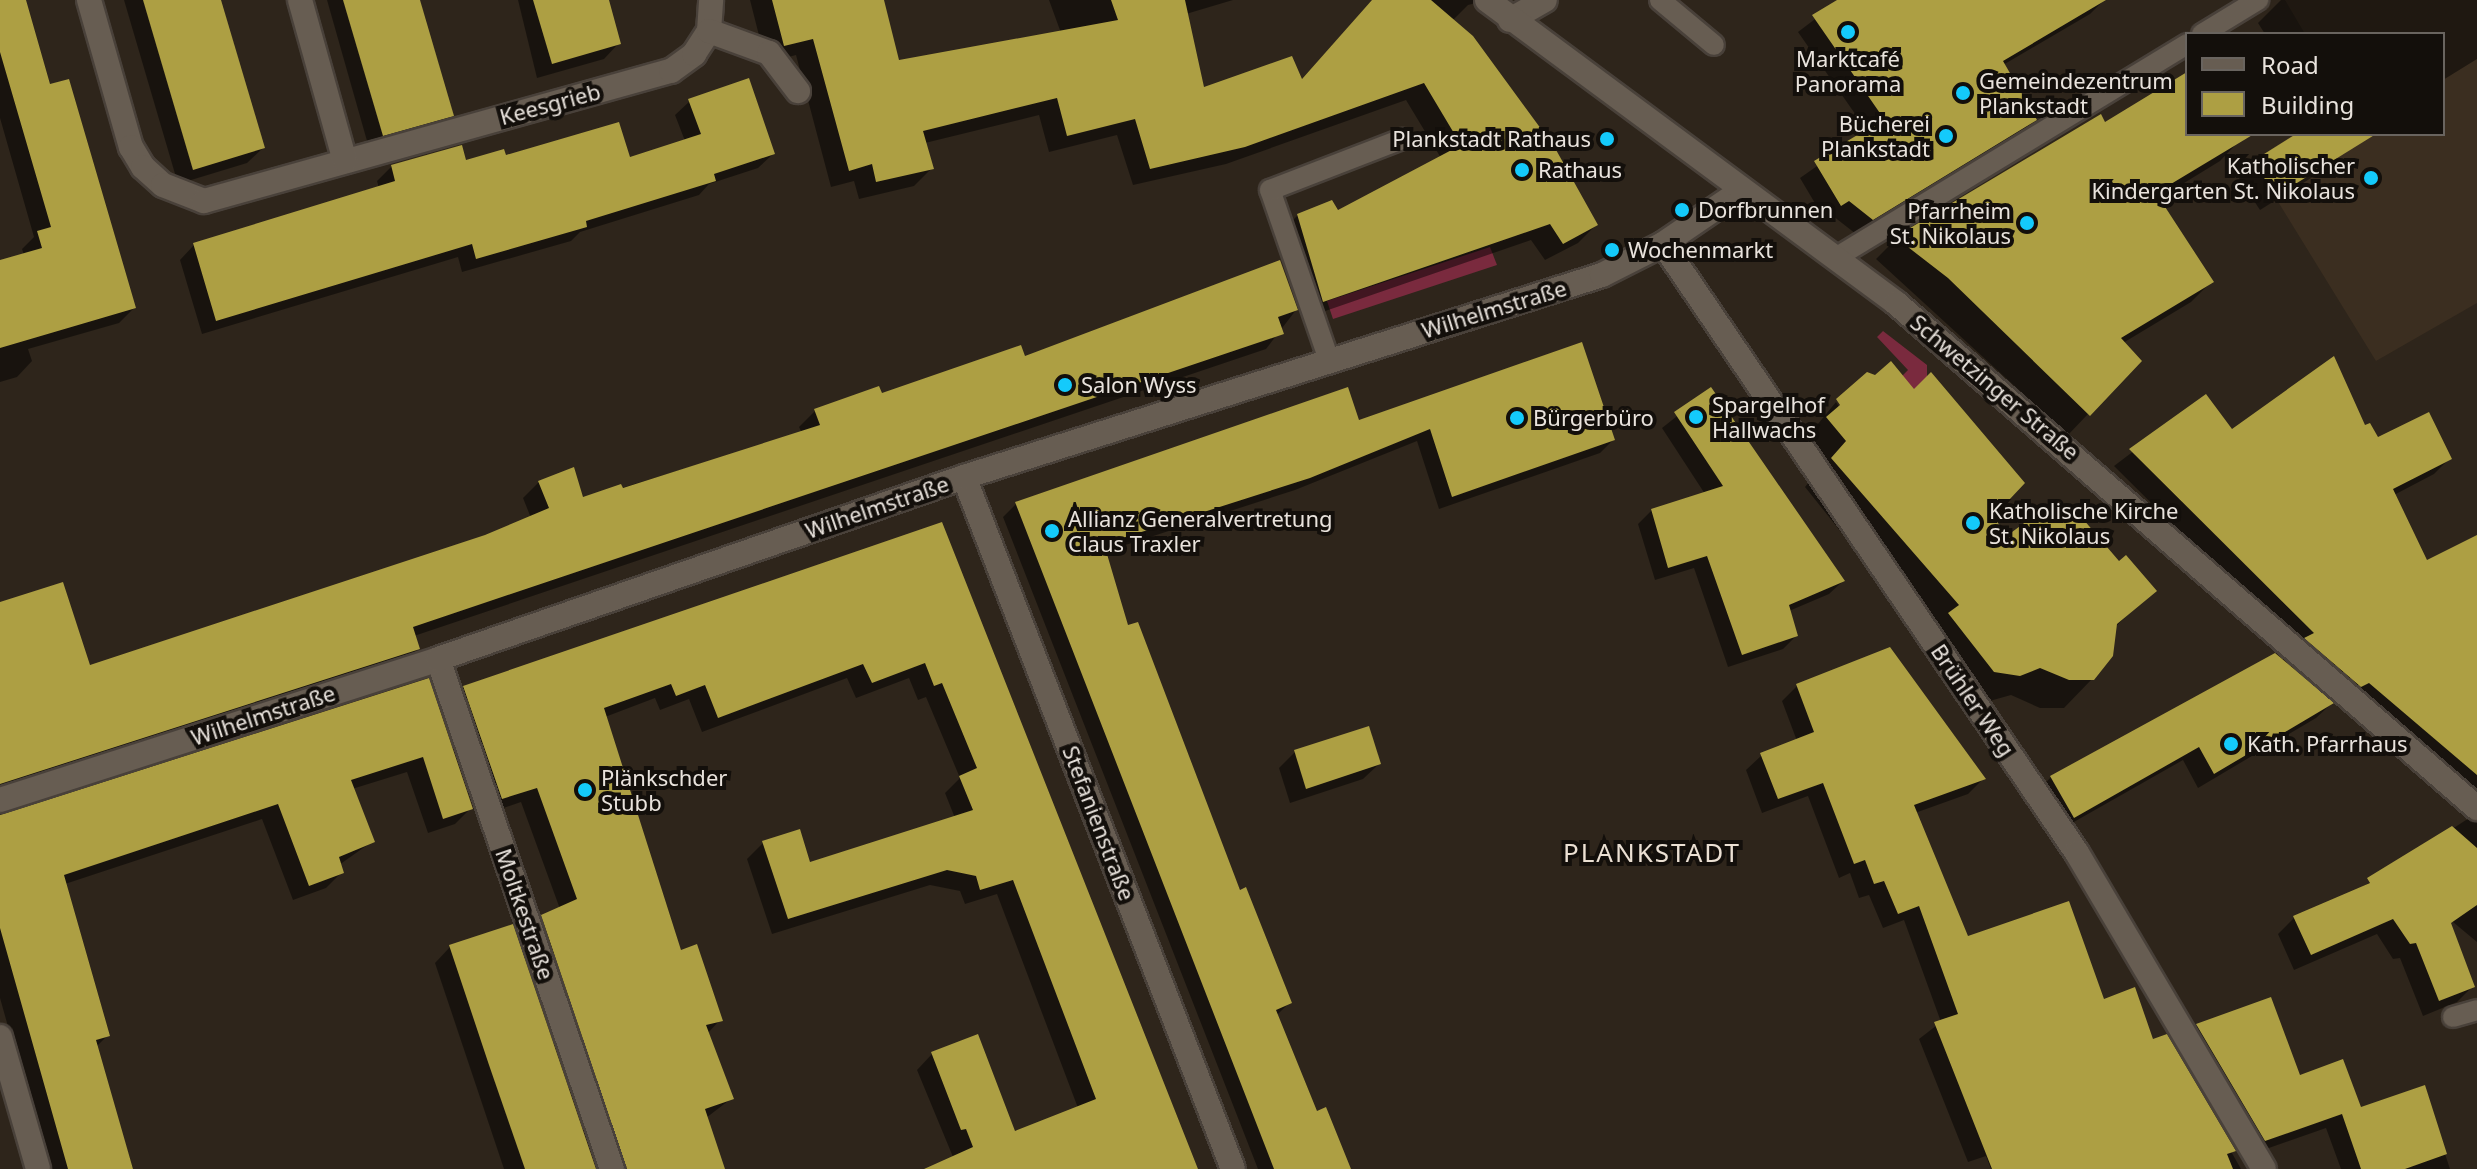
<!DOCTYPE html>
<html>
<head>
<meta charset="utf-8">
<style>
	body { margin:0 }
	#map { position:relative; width:2477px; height:1169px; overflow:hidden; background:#2e251b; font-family:"Noto Sans",sans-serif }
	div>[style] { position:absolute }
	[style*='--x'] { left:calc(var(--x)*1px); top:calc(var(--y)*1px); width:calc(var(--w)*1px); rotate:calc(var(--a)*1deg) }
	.built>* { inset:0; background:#3b2e20 }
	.green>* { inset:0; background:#7a2a3e }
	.shadow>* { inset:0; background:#0007 }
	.building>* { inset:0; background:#ad9f43 }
	.roads { filter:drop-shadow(2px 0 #49413a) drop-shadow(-2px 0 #49413a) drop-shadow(0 2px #49413a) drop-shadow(0 -2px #49413a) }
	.service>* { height:20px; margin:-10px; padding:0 10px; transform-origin:10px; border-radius:10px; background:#675d52 }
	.minor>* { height:24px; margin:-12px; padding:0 12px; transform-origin:12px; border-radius:12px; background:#675d52 }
	.tertiary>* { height:24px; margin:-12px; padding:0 12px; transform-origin:12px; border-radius:12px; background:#675d52 }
	.dots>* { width:22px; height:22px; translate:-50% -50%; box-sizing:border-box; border:4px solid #130f0b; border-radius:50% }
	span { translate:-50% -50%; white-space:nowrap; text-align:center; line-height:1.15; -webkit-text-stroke:8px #130f0b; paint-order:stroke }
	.poi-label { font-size:22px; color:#e9e3dd }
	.left { translate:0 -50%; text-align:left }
	.right { translate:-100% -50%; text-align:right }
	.street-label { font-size:22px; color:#e9e3dd }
	.quarter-label { font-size:26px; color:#ebe0d3; letter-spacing:2px }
	.legend { position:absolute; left:2185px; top:32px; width:260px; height:104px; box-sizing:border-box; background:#130f0b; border:2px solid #69645f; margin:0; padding:10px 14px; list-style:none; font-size:24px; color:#e9e3dd }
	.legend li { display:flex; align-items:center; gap:16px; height:40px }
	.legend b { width:40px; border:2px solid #69645f }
</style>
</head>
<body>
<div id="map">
	<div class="built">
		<div style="clip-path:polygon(2285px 0,2477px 0,2477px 303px,2376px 361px,2253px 161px,2295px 134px,2443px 134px,2443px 34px,2305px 34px)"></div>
	</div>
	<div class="green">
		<div style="clip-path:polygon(1490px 247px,1497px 265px,1333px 319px,1327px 301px)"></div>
		<div style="clip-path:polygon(1883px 331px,1927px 365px,1927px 380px,1914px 391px,1902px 376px,1908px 370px,1877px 337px)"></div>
	</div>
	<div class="shadow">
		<div style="clip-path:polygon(0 0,23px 0,48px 87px,134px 308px,119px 323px,28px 349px,32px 361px,17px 377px,0 382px,0 262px,24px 255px,22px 249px,34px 237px,0 118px)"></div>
		<div style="clip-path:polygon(124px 0,220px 0,263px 148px,247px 163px,178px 184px)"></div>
		<div style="clip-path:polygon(327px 0,418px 0,451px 115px,438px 129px,369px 148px)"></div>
		<div style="clip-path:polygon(518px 0,607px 0,619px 43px,604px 59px,537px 78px)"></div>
		<div style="clip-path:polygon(750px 0,882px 0,897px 62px,1061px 33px,1049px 0,1233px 0,1186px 14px,1202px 90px,1300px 81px,1373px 0,1488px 0,1468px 5px,1452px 21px,1596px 225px,1578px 243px,1545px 260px,1531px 240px,1305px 318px,1280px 233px,1298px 215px,1337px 213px,1441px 158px,1406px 100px,1226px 164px,1133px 185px,1117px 135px,1049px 152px,1039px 115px,925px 143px,932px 168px,914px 186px,859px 199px,854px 181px,831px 187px,796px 55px,766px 63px)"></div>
		<div style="clip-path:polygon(1840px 0,2104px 0,2090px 14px,2003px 65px,2034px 120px,2019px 135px,1856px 234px,1833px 216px,1825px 220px,1800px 178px,1867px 131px,1798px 32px)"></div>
		<div style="clip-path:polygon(2281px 0,2477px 0,2477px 59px,2443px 80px,2443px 34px,2265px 34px,2258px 23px)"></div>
		<div style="clip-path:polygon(2187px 74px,2187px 134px,2236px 134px,2240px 140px,2220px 161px,2158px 199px,2212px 281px,2191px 302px,2123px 343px,2088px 414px,2068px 435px,1876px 259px,1896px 239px,2100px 116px,2104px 125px)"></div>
		<div style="clip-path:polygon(690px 101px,773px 154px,758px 168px,709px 184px,699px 195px,580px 232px,571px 241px,462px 272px,458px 257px,202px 334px,180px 260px,194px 245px,379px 188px,377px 181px,392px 166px,504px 158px,628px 159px,685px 141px,675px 115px)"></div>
		<div style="clip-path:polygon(2300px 134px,2352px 134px,2327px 168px,2260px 210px,2239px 178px)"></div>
		<div style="clip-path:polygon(1296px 310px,1266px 349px,414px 636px,418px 649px,402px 664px,0 795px,0 604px,89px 668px,485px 537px,531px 518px,523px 498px,539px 482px,582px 500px,802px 433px,799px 427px,815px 411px,1024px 358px)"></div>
		<div style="clip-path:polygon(1710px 390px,1843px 581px,1829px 594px,1789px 611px,1796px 636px,1783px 649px,1728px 667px,1694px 568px,1655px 580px,1638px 524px,1652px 510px,1705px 494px,1662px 428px)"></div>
		<div style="clip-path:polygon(2205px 397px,2232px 432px,2364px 427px,2377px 440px,2450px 458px,2434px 474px,2394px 495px,2426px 563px,2477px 538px,2477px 804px,2297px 648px,2114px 466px)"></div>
		<div style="clip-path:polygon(1836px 402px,1844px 415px,1990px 517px,2007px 537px,2058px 524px,2154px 590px,2114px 628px,2092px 679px,2064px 708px,2040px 708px,2011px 695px,1979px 704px,1805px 487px,1819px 470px,1799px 447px)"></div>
		<div style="clip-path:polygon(1358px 422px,1613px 440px,1600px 453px,1439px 509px,1417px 441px,1295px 490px,1104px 552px,1126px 627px,1289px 1003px,1276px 1016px,1316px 1114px,1349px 1169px,1258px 1169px,1003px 517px,1016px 504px)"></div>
		<div style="clip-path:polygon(941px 525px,1194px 1169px,958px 1169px,917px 1070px,932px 1054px,1014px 1133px,1078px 1108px,997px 894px,965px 904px,960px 891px,930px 885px,772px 934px,747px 859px,763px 843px,809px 865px,955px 818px,945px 793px,960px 778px,926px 697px,918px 700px,909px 678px,856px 698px,847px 678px,702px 732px,689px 699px,660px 710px,655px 698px,605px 717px,679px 952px,720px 1020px,707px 1034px,732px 1098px,706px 1118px,724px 1169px,607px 1169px,526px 932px,560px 909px,521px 802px,486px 814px,448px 703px,464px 687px)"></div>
		<div style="clip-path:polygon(427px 680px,471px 808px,455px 824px,428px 833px,407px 772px,352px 789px,373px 841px,339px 865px,342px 872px,326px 888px,293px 900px,262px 819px,65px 884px,108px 1035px,96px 1047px,133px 1169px,48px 1169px,0 998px,0 814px)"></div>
		<div style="clip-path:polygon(1797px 686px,1983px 779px,1968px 794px,1915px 813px,1967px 938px,2103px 1002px,2152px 1042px,2166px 1037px,2241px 1169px,1991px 1169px,1986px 1156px,1968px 1162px,1919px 1039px,1941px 1022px,1904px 920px,1883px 928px,1869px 895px,1859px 898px,1850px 873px,1839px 878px,1808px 796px,1762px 813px,1746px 770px,1762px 755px,1797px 741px,1782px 701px)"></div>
		<div style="clip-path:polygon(2331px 704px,2316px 718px,2198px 788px,2183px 760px,2058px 831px,2036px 793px,2051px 777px)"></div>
		<div style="clip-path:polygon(1367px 729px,1379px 764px,1363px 779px,1290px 803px,1279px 768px,1295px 752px)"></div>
		<div style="clip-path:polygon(2477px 819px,2477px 942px,2447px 917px,2473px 986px,2457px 1002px,2423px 1016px,2400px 958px,2393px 959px,2377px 934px,2294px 970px,2278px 934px,2294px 918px,2358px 890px,2466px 820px)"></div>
		<div style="clip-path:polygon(450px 947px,594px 1169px,504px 1169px,435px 963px)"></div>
		<div style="clip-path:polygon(2269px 1000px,2299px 1077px,2359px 1110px,2423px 1087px,2450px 1169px,2341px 1169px,2326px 1128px,2249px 1155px,2182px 1041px,2197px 1026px)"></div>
	</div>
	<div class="building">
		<div style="clip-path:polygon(0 0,26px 0,50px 84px,69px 79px,136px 308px,0 348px,0 260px,42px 248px,37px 231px,51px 227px,0 52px)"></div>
		<div style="clip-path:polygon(143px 0,221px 0,265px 148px,193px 170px)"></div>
		<div style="clip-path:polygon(343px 0,420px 0,454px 116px,383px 136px)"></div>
		<div style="clip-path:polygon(533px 0,609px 0,621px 44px,552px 64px)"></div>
		<div style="clip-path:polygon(772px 0,884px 0,899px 60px,1118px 20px,1111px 0,1185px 0,1204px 87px,1292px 56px,1302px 79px,1372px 0,1431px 0,1473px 36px,1555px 148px,1598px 225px,1563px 244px,1550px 224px,1323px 302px,1297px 214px,1332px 200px,1338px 210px,1461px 145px,1424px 83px,1245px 147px,1150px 169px,1135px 119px,1067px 136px,1057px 98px,923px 131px,934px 169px,876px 182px,872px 164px,849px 171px,813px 39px,784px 46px)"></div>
		<div style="clip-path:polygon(1837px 0,2106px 0,2003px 61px,2037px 120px,1873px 220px,1849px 201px,1841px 206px,1814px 161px,1884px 119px,1812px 15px)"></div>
		<div style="clip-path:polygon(2187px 72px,2187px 134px,2254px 134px,2156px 193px,2214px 282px,2121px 338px,2142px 361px,2090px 416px,1948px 278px,1895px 237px,2101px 114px,2105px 122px)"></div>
		<div style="clip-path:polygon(749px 78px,775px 154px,714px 174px,716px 181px,586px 221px,587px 227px,476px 259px,472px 244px,216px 321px,193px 243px,395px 181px,391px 165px,462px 145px,466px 160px,504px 149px,506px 155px,619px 122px,630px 157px,701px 134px,688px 99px)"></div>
		<div style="clip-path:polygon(2296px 134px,2376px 134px,2276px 196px,2253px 161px)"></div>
		<div style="clip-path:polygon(1280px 260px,1298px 310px,1278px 317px,1284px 334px,413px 627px,420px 649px,0 784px,0 602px,63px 582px,90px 665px,485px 535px,549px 508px,538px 481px,574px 467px,583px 497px,621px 484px,623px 488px,820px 425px,814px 409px,879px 386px,882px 393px,1021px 345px,1025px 356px)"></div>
		<div style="clip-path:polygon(1582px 342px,1615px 440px,1452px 497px,1430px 429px,1310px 478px,1104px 544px,1128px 625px,1138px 622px,1240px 890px,1246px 887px,1292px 1003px,1276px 1010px,1317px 1111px,1326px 1107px,1351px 1169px,1274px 1169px,1015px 502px,1348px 387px,1359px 420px)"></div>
		<div style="clip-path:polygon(2334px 356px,2365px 425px,2370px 423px,2378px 437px,2429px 412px,2452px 459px,2393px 489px,2427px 560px,2477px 535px,2477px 775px,2369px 683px,2361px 687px,2304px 638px,2314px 633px,2129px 449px,2206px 394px,2232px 429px)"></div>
		<div style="clip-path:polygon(1891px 361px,1914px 389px,1931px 372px,2025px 483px,1993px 517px,2008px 535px,2046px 507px,2058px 522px,2070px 510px,2077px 512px,2119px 561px,2126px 555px,2157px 591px,2117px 624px,2113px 656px,2094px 680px,2069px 680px,2040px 668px,2020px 676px,1994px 672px,1948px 613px,1959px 605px,1831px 458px,1846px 441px,1826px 417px,1840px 405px,1836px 399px,1867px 372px,1875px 375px)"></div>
		<div style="clip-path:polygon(1711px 387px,1845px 581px,1789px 605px,1798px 636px,1742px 655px,1707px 556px,1668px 568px,1651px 509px,1723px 486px,1674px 412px)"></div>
		<div style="clip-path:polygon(942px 522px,1198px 1169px,924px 1169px,973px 1147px,966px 1129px,961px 1130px,931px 1052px,978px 1034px,1015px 1131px,1096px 1099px,1013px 880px,980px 890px,976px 876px,947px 870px,788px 919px,762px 841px,800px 829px,810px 862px,973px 810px,959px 776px,977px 768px,942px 683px,934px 686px,925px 663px,872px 683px,863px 664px,718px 718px,705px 685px,676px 696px,671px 684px,604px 708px,681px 950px,697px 944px,723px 1021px,706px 1025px,734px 1099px,705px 1109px,725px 1169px,627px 1169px,541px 915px,577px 899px,537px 788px,502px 799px,463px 686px)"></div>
		<div style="clip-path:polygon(1890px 647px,1986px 779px,1914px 805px,1968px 936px,2069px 901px,2104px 999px,2135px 987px,2153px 1039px,2167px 1034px,2236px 1151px,2227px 1154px,2233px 1169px,1992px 1169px,1934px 1022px,1958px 1014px,1919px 906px,1898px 914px,1884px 881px,1874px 884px,1865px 860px,1854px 864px,1823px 783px,1778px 799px,1760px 753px,1814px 732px,1796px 684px)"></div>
		<div style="clip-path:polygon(2275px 653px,2334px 703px,2214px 774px,2199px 747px,2074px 818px,2050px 776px)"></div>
		<div style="clip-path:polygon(429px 678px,473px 809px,443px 819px,423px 757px,351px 780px,375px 842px,339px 857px,344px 873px,309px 886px,278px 804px,64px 875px,110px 1036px,96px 1040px,133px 1169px,68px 1169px,0 928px,0 815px)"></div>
		<div style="clip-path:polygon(1369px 726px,1381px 764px,1306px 789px,1294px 750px)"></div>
		<div style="clip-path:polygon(2452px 826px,2477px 848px,2477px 905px,2451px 923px,2475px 987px,2439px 1001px,2416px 943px,2410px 944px,2393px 919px,2311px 955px,2293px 916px,2370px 883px,2367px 878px)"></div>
		<div style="clip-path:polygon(513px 924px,596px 1169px,525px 1169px,489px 1065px,449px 945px)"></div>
		<div style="clip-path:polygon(2271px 997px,2300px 1075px,2343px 1059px,2361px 1107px,2425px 1085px,2447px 1154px,2405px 1169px,2361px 1169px,2342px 1114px,2265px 1141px,2196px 1024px)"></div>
	</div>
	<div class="roads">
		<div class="service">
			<div style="--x:1660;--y:0;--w:70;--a:39.8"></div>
			<div style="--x:2202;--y:34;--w:66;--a:-31.3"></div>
			<div style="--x:1837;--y:257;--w:410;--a:-31.3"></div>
			<div style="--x:1329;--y:360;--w:180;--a:-109.1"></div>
			<div style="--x:1270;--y:190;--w:142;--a:-21.1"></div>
			<div style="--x:2453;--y:1017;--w:25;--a:-16"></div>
		</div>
		<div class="minor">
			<div style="--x:89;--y:0;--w:153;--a:74.1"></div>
			<div style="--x:131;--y:147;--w:23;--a:59"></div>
			<div style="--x:143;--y:167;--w:27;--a:42"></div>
			<div style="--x:163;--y:185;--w:44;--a:21.3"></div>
			<div style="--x:204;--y:201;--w:485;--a:-15.6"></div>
			<div style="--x:671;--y:71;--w:29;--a:-36"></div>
			<div style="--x:694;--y:54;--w:27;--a:-57"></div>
			<div style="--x:709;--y:31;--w:31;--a:-86"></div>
			<div style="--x:300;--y:0;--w:167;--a:74.4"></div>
			<div style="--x:1510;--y:20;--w:40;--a:-29.7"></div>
			<div style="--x:709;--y:31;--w:64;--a:20.1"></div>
			<div style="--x:769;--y:53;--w:48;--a:52.7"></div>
			<div style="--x:1663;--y:244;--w:736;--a:55.79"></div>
			<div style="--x:2077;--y:853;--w:367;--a:59.4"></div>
			<div style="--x:964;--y:477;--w:742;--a:68.76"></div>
			<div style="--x:438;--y:659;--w:539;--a:71.16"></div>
			<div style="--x:0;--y:800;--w:460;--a:-17.8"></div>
			<div style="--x:438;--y:659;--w:557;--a:-19.09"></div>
			<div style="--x:964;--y:477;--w:669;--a:-17.57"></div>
			<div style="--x:1602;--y:275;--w:68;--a:-26.9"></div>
			<div style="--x:1663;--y:244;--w:94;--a:-34.2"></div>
			<div style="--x:0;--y:1037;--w:137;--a:73.9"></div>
		</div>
		<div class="tertiary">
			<div style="--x:1487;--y:0;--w:509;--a:36.53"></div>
			<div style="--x:1896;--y:303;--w:770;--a:41"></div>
		</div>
	</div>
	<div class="dots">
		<div style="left:1848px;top:32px;background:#14cafb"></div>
		<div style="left:1963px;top:93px;background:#14cafb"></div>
		<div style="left:1946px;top:136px;background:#14cafb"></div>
		<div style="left:1607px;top:139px;background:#14cafb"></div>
		<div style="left:1522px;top:170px;background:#14cafb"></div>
		<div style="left:2371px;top:178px;background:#14cafb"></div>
		<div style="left:1682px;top:210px;background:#14cafb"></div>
		<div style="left:2027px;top:223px;background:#14cafb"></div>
		<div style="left:1612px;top:250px;background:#14cafb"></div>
		<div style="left:1065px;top:385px;background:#14cafb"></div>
		<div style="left:1696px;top:417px;background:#14cafb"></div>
		<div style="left:1517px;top:418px;background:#14cafb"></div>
		<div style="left:1973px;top:523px;background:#14cafb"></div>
		<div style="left:1052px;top:531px;background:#14cafb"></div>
		<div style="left:2231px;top:744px;background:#14cafb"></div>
		<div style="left:585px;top:790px;background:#14cafb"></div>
	</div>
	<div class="poi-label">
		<span style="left:1848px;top:71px">Marktcafé<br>Panorama</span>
		<span class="left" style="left:1979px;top:93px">Gemeindezentrum<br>Plankstadt</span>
		<span class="right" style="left:1930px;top:136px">Bücherei<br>Plankstadt</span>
		<span class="right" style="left:1591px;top:139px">Plankstadt Rathaus</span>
		<span class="right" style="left:2355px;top:178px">Katholischer<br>Kindergarten St. Nikolaus</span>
		<span class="left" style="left:1538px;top:170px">Rathaus</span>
		<span class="left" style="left:1698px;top:210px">Dorfbrunnen</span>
		<span class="right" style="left:2011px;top:223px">Pfarrheim<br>St. Nikolaus</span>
		<span class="left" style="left:1628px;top:250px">Wochenmarkt</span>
		<span class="left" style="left:1081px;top:385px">Salon Wyss</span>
		<span class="left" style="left:1712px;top:417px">Spargelhof<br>Hallwachs</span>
		<span class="left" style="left:1533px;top:418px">Bürgerbüro</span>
		<span class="left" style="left:1989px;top:523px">Katholische Kirche<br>St. Nikolaus</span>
		<span class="left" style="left:1068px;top:531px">Allianz Generalvertretung<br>Claus Traxler</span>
		<span class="left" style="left:2247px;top:744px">Kath. Pfarrhaus</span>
		<span class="left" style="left:601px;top:790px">Plänkschder<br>Stubb</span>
	</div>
	<div class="street-label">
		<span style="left:550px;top:104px;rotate:-15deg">Keesgrieb</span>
		<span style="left:1494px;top:309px;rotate:-17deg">Wilhelmstraße</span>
		<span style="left:1995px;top:387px;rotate:40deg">Schwetzinger Straße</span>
		<span style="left:877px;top:507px;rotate:-19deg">Wilhelmstraße</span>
		<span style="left:1973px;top:700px;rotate:56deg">Brühler Weg</span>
		<span style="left:263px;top:715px;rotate:-18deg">Wilhelmstraße</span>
		<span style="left:1099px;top:823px;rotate:69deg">Stefanienstraße</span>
		<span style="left:525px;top:914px;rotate:71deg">Moltkestraße</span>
	</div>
	<div class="quarter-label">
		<span style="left:1652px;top:853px">PLANKSTADT</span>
	</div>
	<ul class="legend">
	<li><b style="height:10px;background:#675d52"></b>Road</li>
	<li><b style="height:22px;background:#ad9f43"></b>Building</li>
	</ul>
</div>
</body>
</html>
